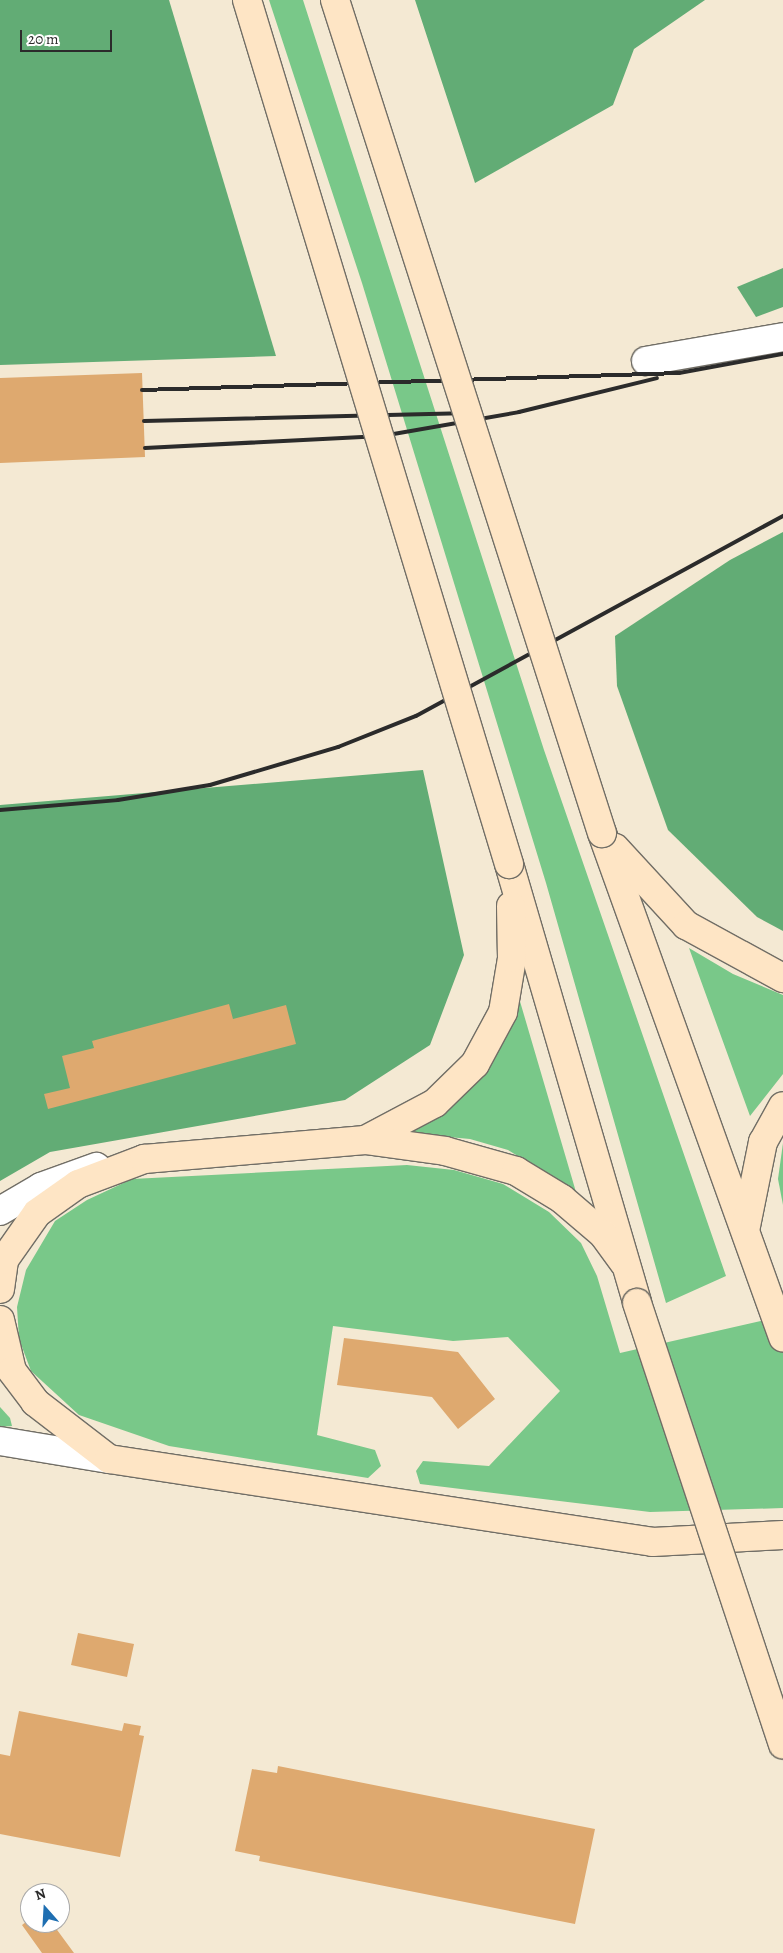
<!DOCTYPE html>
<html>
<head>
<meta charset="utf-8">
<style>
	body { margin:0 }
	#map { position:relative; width:783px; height:1953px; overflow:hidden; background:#f4e9d3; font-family:Alegreya,serif }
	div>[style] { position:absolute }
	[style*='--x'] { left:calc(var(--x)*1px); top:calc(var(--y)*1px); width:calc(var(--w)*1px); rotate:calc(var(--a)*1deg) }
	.green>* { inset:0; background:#79c889 }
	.forest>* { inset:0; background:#62ac75 }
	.building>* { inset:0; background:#dea96f }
	.roads { filter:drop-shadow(1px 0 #716e66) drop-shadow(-1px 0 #716e66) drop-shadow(0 1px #716e66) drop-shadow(0 -1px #716e66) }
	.minor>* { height:28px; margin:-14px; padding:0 14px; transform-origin:14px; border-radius:14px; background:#fff }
	.tertiary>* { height:28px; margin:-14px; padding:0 14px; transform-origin:14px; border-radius:14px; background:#fff }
	.secondary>* { height:28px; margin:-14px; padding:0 14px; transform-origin:14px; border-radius:14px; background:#fee5c5 }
	.rail>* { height:4px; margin:-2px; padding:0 2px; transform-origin:2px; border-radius:2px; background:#2b2b2b }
	.bridges { filter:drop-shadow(1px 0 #716e66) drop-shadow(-1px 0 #716e66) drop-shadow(0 1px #716e66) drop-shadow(0 -1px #716e66) }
	.secondary-bridge>* { height:28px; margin:-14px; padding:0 14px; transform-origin:14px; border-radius:14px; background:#fee5c5 }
	span { translate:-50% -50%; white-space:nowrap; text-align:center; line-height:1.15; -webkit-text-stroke:4.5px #fff; paint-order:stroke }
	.north { position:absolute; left:20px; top:1883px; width:50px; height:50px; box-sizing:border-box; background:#fff; border:1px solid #aaa; border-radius:50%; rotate:341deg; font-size:14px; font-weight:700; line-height:20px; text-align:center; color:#2b2b2b }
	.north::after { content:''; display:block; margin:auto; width:18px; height:22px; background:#1f6fb2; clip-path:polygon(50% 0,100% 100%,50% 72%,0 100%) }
	.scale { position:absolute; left:20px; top:30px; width:92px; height:22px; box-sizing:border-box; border:2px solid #2b2b2b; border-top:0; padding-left:6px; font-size:15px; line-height:18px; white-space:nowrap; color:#2b2b2b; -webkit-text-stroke:4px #fff; paint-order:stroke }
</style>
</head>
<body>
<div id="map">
	<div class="green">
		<div style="clip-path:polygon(269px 0,303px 0,544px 750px,726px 1276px,666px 1303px,546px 883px,362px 283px)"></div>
		<div style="clip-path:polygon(689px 948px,733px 974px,783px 995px,783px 1074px,750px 1116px)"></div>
		<div style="clip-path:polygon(519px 998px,576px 1192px,508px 1150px,470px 1139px,405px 1133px,495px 1054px)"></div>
		<div style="clip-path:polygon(783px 1143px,783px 1205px,778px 1179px)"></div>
		<div style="clip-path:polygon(407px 1165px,454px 1170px,503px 1184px,549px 1212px,581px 1243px,597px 1276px,620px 1353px,783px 1316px,783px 1508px,650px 1512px,420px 1484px,416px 1471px,423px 1461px,489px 1466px,560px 1391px,508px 1337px,453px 1341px,333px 1326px,317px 1435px,375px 1450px,381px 1466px,368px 1478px,169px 1446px,79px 1415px,31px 1371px,19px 1339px,17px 1307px,26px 1270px,55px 1221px,87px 1200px,132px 1179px)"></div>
		<div style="clip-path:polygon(0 1407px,10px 1418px,12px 1426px,0 1427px)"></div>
	</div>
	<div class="forest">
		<div style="clip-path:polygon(0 0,169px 0,276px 356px,0 365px)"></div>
		<div style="clip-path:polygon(415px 0,705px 0,634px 49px,613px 105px,475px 183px)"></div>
		<div style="clip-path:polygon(783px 268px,783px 307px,756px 317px,737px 287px)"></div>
		<div style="clip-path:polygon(783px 532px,783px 931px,757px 917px,668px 830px,617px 686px,615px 636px,730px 560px)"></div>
		<div style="clip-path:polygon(423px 770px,464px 955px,430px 1045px,345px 1100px,50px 1152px,0 1181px,0 805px)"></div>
	</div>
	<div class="building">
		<div style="clip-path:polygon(142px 373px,145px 457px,0 463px,0 378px)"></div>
		<div style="clip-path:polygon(229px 1004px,233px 1019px,286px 1005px,296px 1044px,48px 1109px,44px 1094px,70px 1088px,62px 1056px,94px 1048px,92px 1041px)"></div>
		<div style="clip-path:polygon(344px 1338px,458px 1352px,495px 1399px,458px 1429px,432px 1397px,337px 1385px)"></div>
		<div style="clip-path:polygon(78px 1633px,134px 1644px,127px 1677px,71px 1665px)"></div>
		<div style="clip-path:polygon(19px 1711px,122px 1731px,124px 1723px,141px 1726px,139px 1735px,144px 1736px,120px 1857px,0 1834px,0 1754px,10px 1756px)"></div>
		<div style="clip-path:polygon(278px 1766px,595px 1829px,575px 1924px,259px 1861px,260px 1856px,235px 1851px,252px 1769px,277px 1773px)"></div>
		<div style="clip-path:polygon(30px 1919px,30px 1923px,52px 1923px,74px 1953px,42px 1953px,22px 1925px)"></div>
	</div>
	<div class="roads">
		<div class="minor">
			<div style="--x:646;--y:361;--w:139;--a:-9.9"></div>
		</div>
		<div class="tertiary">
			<div style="--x:0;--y:1211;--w:48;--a:-30.3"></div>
			<div style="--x:41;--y:1187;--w:59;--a:-20"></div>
			<div style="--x:0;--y:1441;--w:110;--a:9.4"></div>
		</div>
		<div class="secondary">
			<div style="--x:602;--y:833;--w:536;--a:70.25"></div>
			<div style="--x:615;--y:848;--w:105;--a:47.3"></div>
			<div style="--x:686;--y:925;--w:111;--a:28.7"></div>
			<div style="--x:509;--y:864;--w:457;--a:73.7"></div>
			<div style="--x:365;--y:1140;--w:79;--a:-27.9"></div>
			<div style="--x:435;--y:1103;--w:56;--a:-44.3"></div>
			<div style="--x:475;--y:1064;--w:59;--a:-61.7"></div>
			<div style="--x:503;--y:1012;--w:55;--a:-80.5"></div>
			<div style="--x:512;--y:958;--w:52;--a:-91.1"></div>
			<div style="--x:746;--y:1226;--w:86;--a:-78.6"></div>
			<div style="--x:763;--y:1142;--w:41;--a:-60.9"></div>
			<div style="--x:0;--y:1289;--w:29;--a:-82"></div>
			<div style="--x:4;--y:1260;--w:57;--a:-54.9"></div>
			<div style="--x:37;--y:1213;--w:50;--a:-35.3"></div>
			<div style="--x:78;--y:1184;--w:71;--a:-20.7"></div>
			<div style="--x:144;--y:1159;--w:222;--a:-4.9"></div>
			<div style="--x:365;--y:1140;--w:81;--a:7.8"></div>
			<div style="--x:445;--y:1151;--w:74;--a:15.7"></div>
			<div style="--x:516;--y:1171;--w:54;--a:31.3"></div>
			<div style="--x:562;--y:1199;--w:54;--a:40.5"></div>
			<div style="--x:603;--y:1234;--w:36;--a:54"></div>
			<div style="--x:0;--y:1320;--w:52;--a:76.8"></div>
			<div style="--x:12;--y:1371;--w:39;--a:53"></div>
			<div style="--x:35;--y:1402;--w:93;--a:37.6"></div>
			<div style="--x:109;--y:1459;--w:550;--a:8.67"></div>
			<div style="--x:653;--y:1542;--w:130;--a:-3.1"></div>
		</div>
	</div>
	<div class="rail">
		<div style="--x:142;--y:390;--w:537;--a:-1.81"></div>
		<div style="--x:679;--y:373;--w:106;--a:-10.4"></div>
		<div style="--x:144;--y:421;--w:337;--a:-1.4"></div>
		<div style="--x:145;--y:448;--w:237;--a:-2.9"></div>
		<div style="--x:382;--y:436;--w:139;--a:-9.9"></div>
		<div style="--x:519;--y:412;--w:142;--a:-13.8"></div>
		<div style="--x:0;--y:810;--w:118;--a:-4.8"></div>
		<div style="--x:118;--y:800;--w:93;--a:-9.3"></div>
		<div style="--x:210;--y:785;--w:134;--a:-16.5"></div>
		<div style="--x:338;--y:747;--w:84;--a:-21.7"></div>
		<div style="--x:416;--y:716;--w:418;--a:-28.6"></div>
	</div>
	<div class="bridges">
		<div class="secondary-bridge">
			<div style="--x:247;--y:0;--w:903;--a:73.13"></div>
			<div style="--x:335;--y:0;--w:875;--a:72.23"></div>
			<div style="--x:637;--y:1303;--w:465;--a:71.7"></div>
		</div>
	</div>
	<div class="north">N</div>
	<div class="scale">20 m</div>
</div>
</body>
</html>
